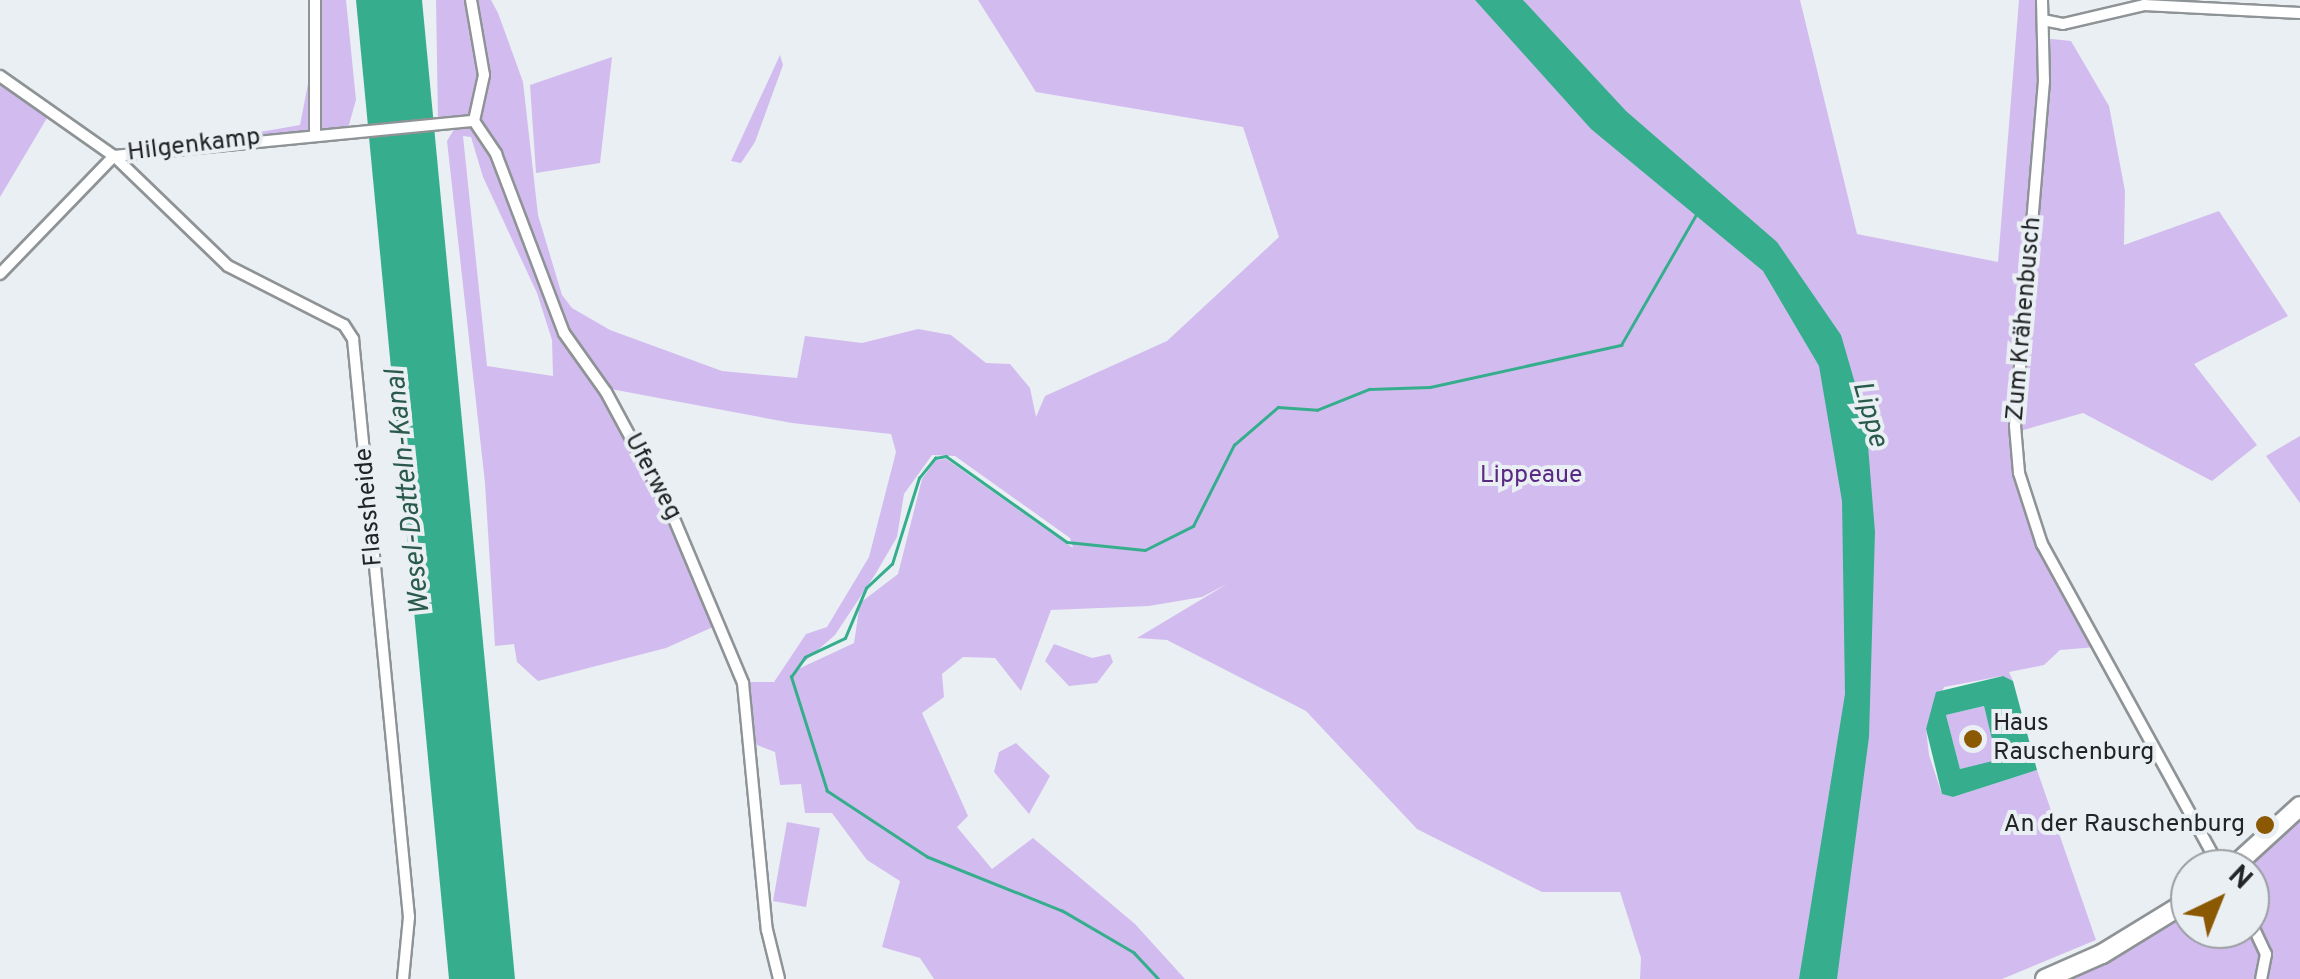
<!DOCTYPE html>
<html>
<head>
<meta charset="utf-8">
<style>
	body { margin:0 }
	#map { position:relative; width:2300px; height:979px; overflow:hidden; background:#eaeff3; font-family:Overpass,sans-serif }
	div>[style] { position:absolute }
	[style*='--x'] { left:calc(var(--x)*1px); top:calc(var(--y)*1px); width:calc(var(--w)*1px); rotate:calc(var(--a)*1deg) }
	.green>* { inset:0; background:#d2bcef }
	.water>* { inset:0; background:#36ae8e }
	.stream>* { height:2.5px; margin:-1.25px; padding:0 1.25px; transform-origin:1.25px; border-radius:1.25px; background:#36ae8e }
	.roads { filter:drop-shadow(2px 0 #8e9396) drop-shadow(-2px 0 #8e9396) drop-shadow(0 2px #8e9396) drop-shadow(0 -2px #8e9396) }
	.minor>* { height:10px; margin:-5px; padding:0 5px; transform-origin:5px; border-radius:5px; background:#fff }
	.primary>* { height:18px; margin:-9px; padding:0 9px; transform-origin:9px; border-radius:9px; background:#fff }
	.dots>* { width:28px; height:28px; translate:-50% -50%; box-sizing:border-box; border:5px solid #eaeff3; border-radius:50% }
	span { translate:-50% -50%; white-space:nowrap; text-align:center; line-height:1.15; -webkit-text-stroke:8px #eaeff3; paint-order:stroke }
	.street-label { font-size:25px; color:#222425 }
	.park-label { font-size:25px; color:#592a84 }
	.poi-label { font-size:25px; color:#222425 }
	.left { translate:0 -50%; text-align:left }
	.right { translate:-100% -50%; text-align:right }
	.water-label { font-size:28px; color:#2a5a4b; font-style:italic }
	.north { position:absolute; left:2170px; top:849px; width:100px; height:100px; box-sizing:border-box; background:#eaeff3; border:2px solid #9a9ea1; border-radius:50%; rotate:43deg; font-size:28px; font-weight:700; line-height:40px; text-align:center; color:#222425 }
	.north::after { content:''; display:block; margin:auto; width:35px; height:45px; background:#8b5904; clip-path:polygon(50% 0,100% 100%,50% 72%,0 100%) }
</style>
</head>
<body>
<div id="map">
	<div class="green">
		<div style="clip-path:polygon(311px 0,346px 0,356px 100px,348px 128px,178px 146px,300px 125px,311px 68px)"></div>
		<div style="clip-path:polygon(evenodd,436px 0,491px 0,498px 13px,523px 82px,538px 215px,562px 295px,572px 308px,610px 330px,722px 371px,797px 378px,805px 336px,862px 343px,918px 329px,951px 335px,986px 363px,1010px 364px,1030px 388px,1036px 417px,1045px 396px,1167px 341px,1279px 237px,1243px 127px,1036px 92px,978px 0,1800px 0,1857px 234px,1998px 262px,2019px 0,2040px 0,2042px 38px,2071px 41px,2109px 106px,2125px 191px,2124px 245px,2219px 211px,2288px 316px,2194px 364px,2257px 445px,2212px 481px,2083px 413px,2013px 433px,2023px 493px,2096px 647px,2060px 650px,2044px 665px,2009px 672px,2013px 681px,2002px 676px,1944px 687px,1926px 729px,1929px 755px,1942px 794px,1953px 797px,2037px 770px,2096px 940px,2002px 979px,1640px 979px,1641px 958px,1620px 892px,1542px 892px,1417px 829px,1306px 711px,1167px 640px,1137px 638px,1227px 584px,1202px 597px,1149px 606px,1051px 610px,1021px 691px,995px 658px,963px 657px,942px 674px,944px 697px,922px 713px,968px 816px,957px 827px,992px 869px,1033px 838px,1135px 924px,1185px 979px,934px 979px,920px 958px,882px 947px,900px 881px,867px 860px,832px 813px,805px 813px,801px 784px,780px 785px,775px 752px,752px 743px,750px 682px,774px 682px,806px 634px,827px 627px,869px 557px,896px 452px,891px 434px,792px 423px,600px 387px,653px 481px,713px 627px,666px 648px,538px 681px,517px 662px,514px 644px,495px 646px,485px 483px,447px 141px,456px 126px,478px 118px,438px 120px,436px 0,463px 136px,471px 137px,483px 177px,537px 293px,552px 340px,553px 376px,487px 366px,463px 136px,436px 0,932px 455px,955px 456px,1070px 538px,1073px 548px,946px 459px,936px 460px,922px 479px,898px 574px,860px 603px,854px 643px,794px 671px,835px 635px,876px 573px,897px 537px,904px 494px,932px 455px)"></div>
		<div style="clip-path:polygon(780px 55px,783px 65px,755px 142px,741px 163px,731px 161px)"></div>
		<div style="clip-path:polygon(612px 57px,600px 163px,536px 173px,530px 85px)"></div>
		<div style="clip-path:polygon(0 82px,47px 118px,0 197px)"></div>
		<div style="clip-path:polygon(2300px 436px,2300px 503px,2266px 456px)"></div>
		<div style="clip-path:polygon(1054px 644px,1092px 658px,1110px 654px,1113px 662px,1097px 683px,1069px 686px,1045px 661px)"></div>
		<div style="clip-path:polygon(1984px 706px,1998px 761px,1960px 769px,1946px 715px)"></div>
		<div style="clip-path:polygon(1016px 743px,1050px 776px,1029px 814px,994px 772px,999px 752px)"></div>
		<div style="clip-path:polygon(2300px 814px,2300px 979px,2067px 979px,2105px 964px,2190px 909px,2190px 929px,2250px 929px,2267px 949px,2250px 912px,2250px 869px,2240px 869px)"></div>
		<div style="clip-path:polygon(787px 822px,820px 828px,806px 907px,773px 901px)"></div>
	</div>
	<div class="water">
		<div style="clip-path:polygon(356px 0,422px 0,515px 979px,449px 979px)"></div>
		<div style="clip-path:polygon(1475px 0,1523px 0,1626px 111px,1777px 242px,1841px 335px,1866px 421px,1875px 532px,1869px 737px,1837px 979px,1799px 979px,1845px 694px,1842px 501px,1819px 366px,1763px 271px,1591px 129px)"></div>
		<div style="clip-path:polygon(evenodd,2003px 676px,2013px 681px,2037px 770px,1953px 797px,1942px 794px,1926px 729px,1936px 692px,2003px 676px,1984px 706px,1997px 760px,1960px 769px,1946px 715px,1984px 706px)"></div>
	</div>
	<div class="stream">
		<div style="--x:1158;--y:979;--w:35;--a:-133"></div>
		<div style="--x:1134;--y:953;--w:83;--a:-149.7"></div>
		<div style="--x:1062;--y:911;--w:145;--a:-158.2"></div>
		<div style="--x:927;--y:857;--w:120;--a:-146.6"></div>
		<div style="--x:827;--y:791;--w:120;--a:-107.5"></div>
		<div style="--x:791;--y:677;--w:24;--a:-55"></div>
		<div style="--x:805;--y:657;--w:44;--a:-25.4"></div>
		<div style="--x:845;--y:638;--w:54;--a:-67.2"></div>
		<div style="--x:866;--y:588;--w:35;--a:-43"></div>
		<div style="--x:892;--y:564;--w:90;--a:-72.6"></div>
		<div style="--x:919;--y:478;--w:26;--a:-51"></div>
		<div style="--x:935;--y:458;--w:11;--a:-10"></div>
		<div style="--x:946;--y:456;--w:148;--a:35.4"></div>
		<div style="--x:1067;--y:542;--w:78;--a:5.9"></div>
		<div style="--x:1145;--y:550;--w:54;--a:-26.6"></div>
		<div style="--x:1193;--y:526;--w:91;--a:-63.2"></div>
		<div style="--x:1234;--y:445;--w:58;--a:-40.8"></div>
		<div style="--x:1278;--y:407;--w:39;--a:4"></div>
		<div style="--x:1317;--y:410;--w:56;--a:-22"></div>
		<div style="--x:1369;--y:389;--w:61;--a:-1.9"></div>
		<div style="--x:1430;--y:387;--w:196;--a:-12.4"></div>
		<div style="--x:1621;--y:345;--w:152;--a:-60.1"></div>
	</div>
	<div class="roads">
		<div class="minor">
			<div style="--x:471;--y:0;--w:76;--a:80.2"></div>
			<div style="--x:484;--y:75;--w:47;--a:102.3"></div>
			<div style="--x:474;--y:121;--w:40;--a:56"></div>
			<div style="--x:496;--y:154;--w:191;--a:69.2"></div>
			<div style="--x:564;--y:333;--w:72;--a:54.6"></div>
			<div style="--x:606;--y:392;--w:139;--a:61.6"></div>
			<div style="--x:672;--y:514;--w:183;--a:67.2"></div>
			<div style="--x:743;--y:683;--w:248;--a:84.5"></div>
			<div style="--x:767;--y:930;--w:50;--a:76.2"></div>
			<div style="--x:2042;--y:0;--w:81;--a:88.6"></div>
			<div style="--x:2044;--y:81;--w:346;--a:94.8"></div>
			<div style="--x:2015;--y:426;--w:47;--a:85.1"></div>
			<div style="--x:2019;--y:473;--w:75;--a:72.1"></div>
			<div style="--x:2042;--y:544;--w:371;--a:61.2"></div>
			<div style="--x:2043;--y:20;--w:20;--a:11"></div>
			<div style="--x:2063;--y:24;--w:83;--a:-13.2"></div>
			<div style="--x:2144;--y:5;--w:156;--a:2.9"></div>
			<div style="--x:0;--y:76;--w:139;--a:35.1"></div>
			<div style="--x:114;--y:156;--w:158;--a:44"></div>
			<div style="--x:228;--y:266;--w:130;--a:27"></div>
			<div style="--x:344;--y:325;--w:17;--a:57"></div>
			<div style="--x:353;--y:339;--w:581;--a:84.47"></div>
			<div style="--x:409;--y:917;--w:62;--a:95.5"></div>
			<div style="--x:315;--y:131;--w:131;--a:-90"></div>
			<div style="--x:114;--y:156;--w:362;--a:-5.6"></div>
			<div style="--x:0;--y:274;--w:164;--a:-46"></div>
			<div style="--x:2250;--y:920;--w:38;--a:65"></div>
			<div style="--x:2266;--y:954;--w:25;--a:101"></div>
		</div>
		<div class="primary">
			<div style="--x:2231;--y:869;--w:93;--a:-42.4"></div>
			<div style="--x:2045;--y:979;--w:62;--a:-23.7"></div>
			<div style="--x:2102;--y:954;--w:103;--a:-31.5"></div>
		</div>
	</div>
	<div class="dots">
		<div style="left:1973px;top:739px;background:#8b5904"></div>
		<div style="left:2265px;top:825px;background:#8b5904"></div>
	</div>
	<div class="street-label">
		<span style="left:194px;top:146px;rotate:-7deg">Hilgenkamp</span>
		<span style="left:2025px;top:319px;rotate:-85deg">Zum Krähenbusch</span>
		<span style="left:652px;top:477px;rotate:62deg">Uferweg</span>
		<span style="left:370px;top:507px;rotate:-95deg">Flassheide</span>
	</div>
	<div class="park-label">
		<span style="left:1531px;top:476px">Lippeaue</span>
	</div>
	<div class="poi-label">
		<span class="left" style="left:1993px;top:739px">Haus<br>Rauschenburg</span>
		<span class="right" style="left:2245px;top:825px">An der Rauschenburg</span>
	</div>
	<div class="water-label">
		<span style="left:1869px;top:414px;rotate:74deg">Lippe</span>
		<span style="left:409px;top:492px;rotate:-96deg">Wesel-Datteln-Kanal</span>
	</div>
	<div class="north">N</div>
</div>
</body>
</html>
